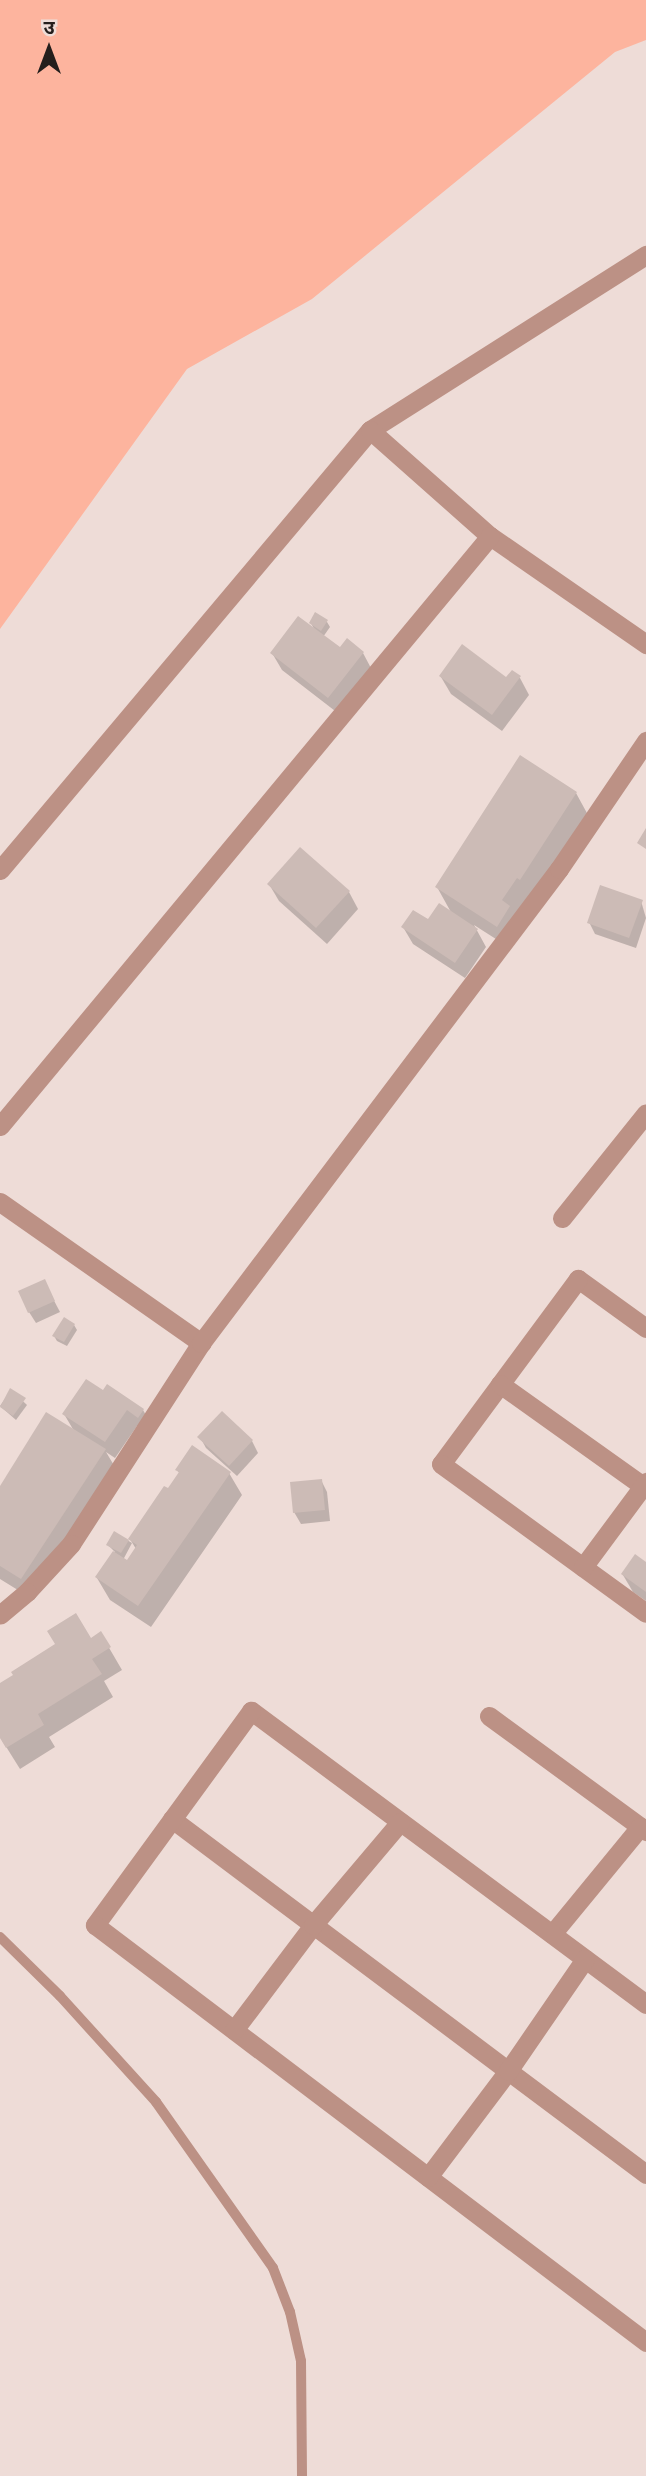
<!DOCTYPE html>
<html>
<head>
<meta charset="utf-8">
<style>
	body { margin:0 }
	#map { position:relative; width:646px; height:2476px; overflow:hidden; background:#eedcd7; font-family:"Fira Sans Condensed","Noto Sans Devanagari",sans-serif }
	div>[style] { position:absolute }
	[style*='--x'] { left:calc(var(--x)*1px); top:calc(var(--y)*1px); width:calc(var(--w)*1px); rotate:calc(var(--a)*1deg) }
	.green>* { inset:0; background:#fdb49e }
	.shadow>* { inset:0; background:#0003 }
	.building>* { inset:0; background:#ccbbb6 }
	.lane>* { height:10px; margin:-5px; padding:0 5px; transform-origin:5px; border-radius:5px; background:#bc9185 }
	.street>* { height:19px; margin:-9.5px; padding:0 9.5px; transform-origin:9.5px; border-radius:9.5px; background:#bc9185 }
	span { translate:-50% -50%; white-space:nowrap; text-align:center; line-height:1.15; -webkit-text-stroke:5px #eedcd7; paint-order:stroke }
	.north { position:absolute; left:14px; top:14px; width:70px; height:70px; -webkit-text-stroke:5px #eedcd7; paint-order:stroke; rotate:0deg; font-size:19px; font-weight:700; line-height:28px; text-align:center; color:#241e1c }
	.north::after { content:''; display:block; margin:auto; width:24px; height:32px; background:#241e1c; clip-path:polygon(50% 0,100% 100%,50% 72%,0 100%) }
</style>
</head>
<body>
<div id="map">
	<div class="green">
		<div style="clip-path:polygon(0 0,646px 0,646px 40px,615px 52px,312px 299px,187px 369px,0 629px)"></div>
	</div>
	<div class="shadow">
		<div style="clip-path:polygon(327px 622px,330px 627px,323px 637px,340px 650px,363px 653px,372px 670px,339px 714px,282px 670px,272px 653px,315px 631px,311px 623px)"></div>
		<div style="clip-path:polygon(441px 677px,520px 678px,529px 695px,502px 731px,451px 694px)"></div>
		<div style="clip-path:polygon(576px 793px,588px 815px,510px 948px,474px 925px,486px 947px,465px 978px,413px 944px,403px 927px,452px 914px,437px 887px)"></div>
		<div style="clip-path:polygon(269px 884px,349px 892px,358px 909px,327px 944px,279px 901px)"></div>
		<div style="clip-path:polygon(641px 901px,646px 918px,636px 948px,595px 934px,589px 922px)"></div>
		<div style="clip-path:polygon(50px 1293px,60px 1312px,36px 1323px,29px 1312px)"></div>
		<div style="clip-path:polygon(74px 1325px,77px 1330px,67px 1346px,57px 1341px,54px 1336px)"></div>
		<div style="clip-path:polygon(11px 1390px,27px 1405px,16px 1420px,0 1406px)"></div>
		<div style="clip-path:polygon(103px 1392px,143px 1410px,153px 1427px,137px 1426px,115px 1458px,106px 1452px,118px 1472px,34px 1600px,0 1579px,0 1489px,74px 1431px,64px 1414px)"></div>
		<div style="clip-path:polygon(222px 1413px,252px 1441px,258px 1453px,237px 1476px,206px 1448px,200px 1437px)"></div>
		<div style="clip-path:polygon(177px 1470px,229px 1473px,242px 1495px,151px 1627px,110px 1600px,97px 1578px,115px 1552px,108px 1545px,115px 1533px,132px 1543px,123px 1560px,127px 1563px,136px 1549px,130px 1539px,169px 1491px,180px 1474px)"></div>
		<div style="clip-path:polygon(321px 1480px,327px 1492px,330px 1521px,301px 1524px,294px 1512px)"></div>
		<div style="clip-path:polygon(646px 1564px,646px 1601px,633px 1592px,623px 1575px)"></div>
		<div style="clip-path:polygon(101px 1634px,122px 1670px,104px 1681px,113px 1697px,49px 1737px,55px 1747px,20px 1769px,0 1737px,0 1686px)"></div>
	</div>
	<div class="building">
		<div style="clip-path:polygon(315px 612px,328px 620px,321px 631px,309px 623px)"></div>
		<div style="clip-path:polygon(298px 616px,340px 647px,347px 638px,364px 652px,328px 698px,270px 653px)"></div>
		<div style="clip-path:polygon(462px 644px,506px 677px,512px 670px,521px 676px,492px 715px,439px 676px)"></div>
		<div style="clip-path:polygon(520px 755px,577px 792px,520px 880px,517px 878px,502px 900px,510px 906px,497px 927px,435px 887px)"></div>
		<div style="clip-path:polygon(646px 828px,646px 849px,637px 843px)"></div>
		<div style="clip-path:polygon(300px 847px,350px 891px,316px 928px,267px 884px)"></div>
		<div style="clip-path:polygon(600px 885px,643px 900px,629px 938px,587px 923px)"></div>
		<div style="clip-path:polygon(439px 903px,478px 929px,455px 963px,401px 927px,413px 910px,428px 919px)"></div>
		<div style="clip-path:polygon(45px 1279px,55px 1301px,28px 1313px,18px 1291px)"></div>
		<div style="clip-path:polygon(64px 1317px,75px 1324px,64px 1342px,52px 1336px)"></div>
		<div style="clip-path:polygon(86px 1379px,103px 1390px,107px 1384px,144px 1409px,138px 1418px,127px 1410px,105px 1442px,62px 1414px)"></div>
		<div style="clip-path:polygon(10px 1388px,26px 1398px,13px 1416px,0 1407px)"></div>
		<div style="clip-path:polygon(222px 1411px,253px 1440px,229px 1466px,197px 1437px)"></div>
		<div style="clip-path:polygon(46px 1412px,106px 1449px,21px 1579px,0 1566px,0 1486px)"></div>
		<div style="clip-path:polygon(192px 1445px,231px 1472px,138px 1606px,95px 1577px,113px 1551px,127px 1560px,137px 1545px,128px 1539px,164px 1486px,168px 1488px,179px 1472px,175px 1470px)"></div>
		<div style="clip-path:polygon(322px 1479px,325px 1510px,293px 1513px,290px 1482px)"></div>
		<div style="clip-path:polygon(114px 1531px,129px 1540px,121px 1553px,106px 1545px)"></div>
		<div style="clip-path:polygon(635px 1554px,646px 1562px,646px 1592px,621px 1574px)"></div>
		<div style="clip-path:polygon(76px 1613px,91px 1638px,101px 1631px,111px 1647px,92px 1659px,102px 1674px,38px 1714px,44px 1725px,6px 1748px,0 1738px,0 1683px,13px 1675px,11px 1672px,55px 1644px,47px 1631px)"></div>
	</div>
	<div class="lane">
		<div style="--x:0;--y:1937;--w:84;--a:44.5"></div>
		<div style="--x:60;--y:1996;--w:143;--a:47.8"></div>
		<div style="--x:156;--y:2102;--w:203;--a:54.8"></div>
		<div style="--x:273;--y:2268;--w:47;--a:68.9"></div>
		<div style="--x:290;--y:2312;--w:50;--a:77.3"></div>
		<div style="--x:301;--y:2361;--w:115;--a:89.5"></div>
	</div>
	<div class="street">
		<div style="--x:370;--y:430;--w:327;--a:-32.4"></div>
		<div style="--x:0;--y:870;--w:575;--a:-49.94"></div>
		<div style="--x:370;--y:430;--w:160;--a:41.5"></div>
		<div style="--x:490;--y:536;--w:190;--a:34.7"></div>
		<div style="--x:0;--y:1126;--w:767;--a:-50.29"></div>
		<div style="--x:0;--y:1202;--w:246;--a:35"></div>
		<div style="--x:201;--y:1343;--w:239;--a:122.9"></div>
		<div style="--x:71;--y:1544;--w:65;--a:132.5"></div>
		<div style="--x:27;--y:1592;--w:35;--a:140"></div>
		<div style="--x:562;--y:1218;--w:134;--a:-51.3"></div>
		<div style="--x:646;--y:1328;--w:84;--a:-144.2"></div>
		<div style="--x:578;--y:1279;--w:230;--a:126.5"></div>
		<div style="--x:441;--y:1464;--w:253;--a:36"></div>
		<div style="--x:201;--y:1343;--w:594;--a:-52.94"></div>
		<div style="--x:559;--y:869;--w:155;--a:-55.8"></div>
		<div style="--x:500;--y:1384;--w:179;--a:35.5"></div>
		<div style="--x:583;--y:1567;--w:106;--a:-53.5"></div>
		<div style="--x:489;--y:1716;--w:195;--a:36.2"></div>
		<div style="--x:172;--y:1819;--w:592;--a:36.83"></div>
		<div style="--x:552;--y:1934;--w:139;--a:-50.6"></div>
		<div style="--x:646;--y:2004;--w:492;--a:-143.4"></div>
		<div style="--x:251;--y:1711;--w:265;--a:126.1"></div>
		<div style="--x:95;--y:1925;--w:691;--a:37.12"></div>
		<div style="--x:234;--y:2030;--w:131;--a:-53"></div>
		<div style="--x:313;--y:1925;--w:135;--a:-49.8"></div>
		<div style="--x:428;--y:2177;--w:133;--a:-53"></div>
		<div style="--x:508;--y:2071;--w:136;--a:-55.5"></div>
	</div>
	<div class="north">उ</div>
</div>
</body>
</html>
